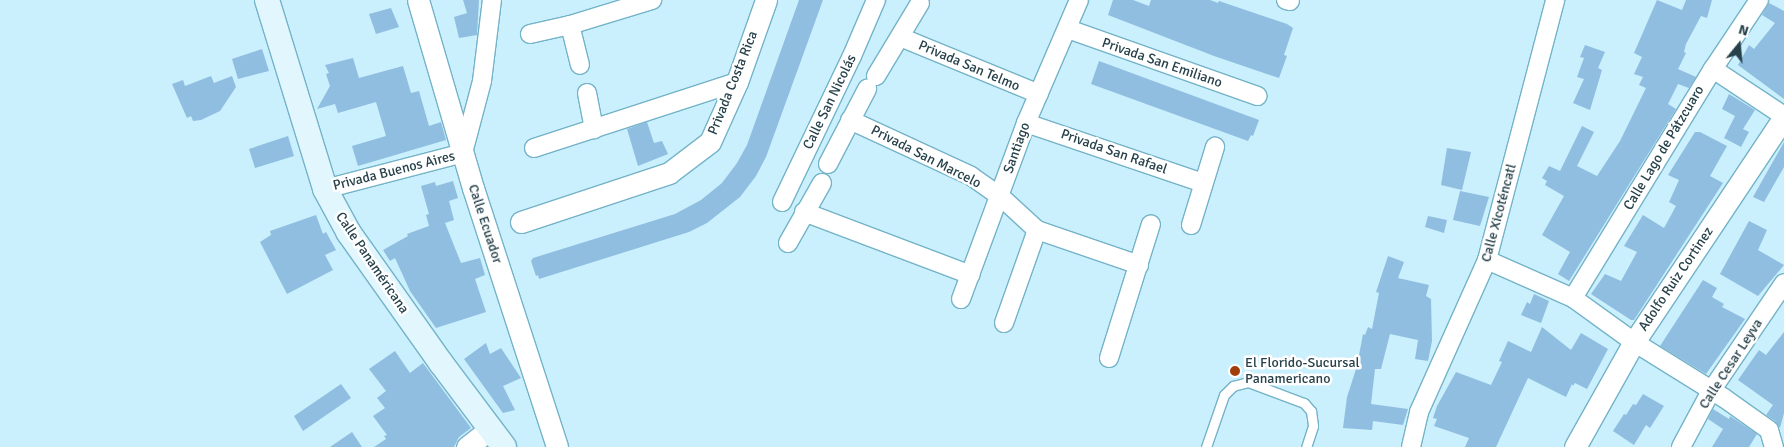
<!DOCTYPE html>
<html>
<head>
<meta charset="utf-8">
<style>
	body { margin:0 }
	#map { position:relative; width:1784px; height:447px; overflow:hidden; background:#caeffd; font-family:Signika,sans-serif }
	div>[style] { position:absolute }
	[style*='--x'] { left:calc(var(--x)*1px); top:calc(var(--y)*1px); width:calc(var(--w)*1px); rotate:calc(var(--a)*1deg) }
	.building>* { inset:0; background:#8fbee1 }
	.roads { filter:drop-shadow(1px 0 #74b3c8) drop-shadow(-1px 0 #74b3c8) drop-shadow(0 1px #74b3c8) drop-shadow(0 -1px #74b3c8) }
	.service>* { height:9px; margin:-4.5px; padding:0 4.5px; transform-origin:4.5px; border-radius:4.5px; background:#fff }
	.minor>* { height:18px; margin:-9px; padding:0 9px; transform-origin:9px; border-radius:9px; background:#fff }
	.tertiary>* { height:21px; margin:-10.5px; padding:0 10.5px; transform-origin:10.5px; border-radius:10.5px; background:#fff }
	.secondary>* { height:24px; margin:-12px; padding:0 12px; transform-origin:12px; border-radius:12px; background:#e2f6fd }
	.dots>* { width:14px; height:14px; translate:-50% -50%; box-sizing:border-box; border:2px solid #fff; border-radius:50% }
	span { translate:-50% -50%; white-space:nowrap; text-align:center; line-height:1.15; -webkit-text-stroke:5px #fff; paint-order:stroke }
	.street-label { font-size:14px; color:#27414a }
	.poi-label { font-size:14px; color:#27414a }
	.left { translate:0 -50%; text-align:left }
	.north { position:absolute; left:1714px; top:20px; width:50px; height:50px; -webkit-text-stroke:4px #fff; paint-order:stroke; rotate:17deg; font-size:14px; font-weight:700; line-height:20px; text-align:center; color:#27414a }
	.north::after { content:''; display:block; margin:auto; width:18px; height:22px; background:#27414a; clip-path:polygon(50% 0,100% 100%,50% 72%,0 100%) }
</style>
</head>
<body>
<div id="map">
	<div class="building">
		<div style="clip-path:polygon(463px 0,479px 0,477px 35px,459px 38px,454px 17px,467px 13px)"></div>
		<div style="clip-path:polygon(799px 0,823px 0,766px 157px,756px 176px,740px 197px,707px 223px,689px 232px,539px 279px,538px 275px,536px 276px,531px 261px,533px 258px,675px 214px,701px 200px,722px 183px,737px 163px,747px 145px)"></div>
		<div style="clip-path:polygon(1113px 0,1133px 0,1149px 6px,1151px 0,1210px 0,1218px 3px,1219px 1px,1287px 24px,1293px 28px,1284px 55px,1287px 56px,1279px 78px,1214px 56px,1108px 15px)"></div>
		<div style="clip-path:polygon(1657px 0,1682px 10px,1686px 0,1712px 0,1707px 18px,1701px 16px,1686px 44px,1684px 52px,1686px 53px,1678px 69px,1696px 77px,1689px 88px,1678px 84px,1668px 104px,1676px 109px,1569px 281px,1558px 274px,1570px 252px,1542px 235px,1564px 196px,1545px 185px,1547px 181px,1542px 178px,1549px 166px,1560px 171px,1582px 126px,1594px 132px,1577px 166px,1597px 176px,1620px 141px,1646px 88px,1639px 85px,1643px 77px,1634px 74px,1642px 57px,1634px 53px)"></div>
		<div style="clip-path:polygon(1769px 3px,1784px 11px,1784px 99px,1738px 65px,1749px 45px,1754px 49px,1775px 23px,1762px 15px)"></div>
		<div style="clip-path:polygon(391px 8px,399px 27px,376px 34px,369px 14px)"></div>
		<div style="clip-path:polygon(1585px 45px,1605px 52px,1598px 68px,1602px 70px,1590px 110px,1573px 103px,1584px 79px,1577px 77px,1584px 58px,1580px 57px)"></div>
		<div style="clip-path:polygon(262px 49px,269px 71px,238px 79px,232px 59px)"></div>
		<div style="clip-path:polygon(353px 58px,359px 78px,403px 66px,411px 93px,419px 91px,429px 126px,441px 122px,446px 140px,358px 166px,352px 146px,386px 136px,376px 102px,338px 113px,335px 104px,317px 109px,330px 86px,326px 74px,329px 73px,325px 65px)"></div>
		<div style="clip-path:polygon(1099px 61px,1259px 120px,1253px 136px,1251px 135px,1248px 141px,1091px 84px)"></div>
		<div style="clip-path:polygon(211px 76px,214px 83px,232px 76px,236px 87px,220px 111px,201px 120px,193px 121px,191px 116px,187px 118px,172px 84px,183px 80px,185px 86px)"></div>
		<div style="clip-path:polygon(1729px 94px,1755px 110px,1743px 129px,1749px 132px,1741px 147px,1724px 138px,1735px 116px,1722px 109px)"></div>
		<div style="clip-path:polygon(647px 122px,654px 143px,662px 141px,668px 154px,638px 166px,627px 129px)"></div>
		<div style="clip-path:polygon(1695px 132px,1700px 132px,1727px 146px,1710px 176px,1723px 183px,1634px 320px,1631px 320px,1591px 294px,1605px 274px,1621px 281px,1637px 252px,1624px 246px,1643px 215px,1664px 228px,1676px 206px,1669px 202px,1679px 180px,1668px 175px)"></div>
		<div style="clip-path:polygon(288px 136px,294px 156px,255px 168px,249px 149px)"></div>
		<div style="clip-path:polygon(1784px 142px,1784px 167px,1764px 202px,1753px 197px)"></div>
		<div style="clip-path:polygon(1447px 148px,1471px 152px,1462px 190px,1441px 185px)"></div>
		<div style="clip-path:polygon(453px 181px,458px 198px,449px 201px,454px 220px,445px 223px,461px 263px,480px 258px,485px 275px,475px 279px,486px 312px,436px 328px,410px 291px,395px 258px,390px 261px,383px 250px,408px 236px,407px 234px,429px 226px,426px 215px,429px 214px,421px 186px,435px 182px,436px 186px)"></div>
		<div style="clip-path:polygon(1460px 191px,1489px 197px,1480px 226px,1453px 220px)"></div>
		<div style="clip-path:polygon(316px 215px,323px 234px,326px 232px,336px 250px,325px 255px,333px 270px,287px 294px,260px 242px,271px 235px,270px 231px)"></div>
		<div style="clip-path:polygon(1428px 216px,1447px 220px,1444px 233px,1425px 227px)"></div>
		<div style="clip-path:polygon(1749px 221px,1767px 230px,1758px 250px,1784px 265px,1758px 296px,1720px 274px)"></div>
		<div style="clip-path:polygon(1388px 256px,1404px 262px,1398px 278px,1429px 285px,1426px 296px,1431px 299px,1432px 341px,1428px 361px,1415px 359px,1418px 340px,1390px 334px,1381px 369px,1375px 369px,1371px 404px,1408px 409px,1403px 425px,1373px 421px,1372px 430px,1343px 428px,1347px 397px,1357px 366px,1363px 334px,1365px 335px,1368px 327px,1372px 329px,1379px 293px,1376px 292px)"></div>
		<div style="clip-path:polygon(1703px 280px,1717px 288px,1712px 297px,1724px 304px,1722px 307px,1745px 319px,1706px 374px,1660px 346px)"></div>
		<div style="clip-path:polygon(1534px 294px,1549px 301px,1541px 323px,1521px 315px,1527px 302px,1530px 304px)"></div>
		<div style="clip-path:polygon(1542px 327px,1571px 350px,1581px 333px,1608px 349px,1587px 389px,1575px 383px,1573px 386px,1572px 384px,1566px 397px,1528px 378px,1496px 447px,1465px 447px,1469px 438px,1434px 426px,1437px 419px,1433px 418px,1437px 406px,1456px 372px,1491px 385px,1502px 362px,1499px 361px,1508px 341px,1531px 352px)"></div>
		<div style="clip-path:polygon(1784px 332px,1784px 413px,1780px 428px,1775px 421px,1766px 415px,1773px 405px,1738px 380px,1759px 350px,1766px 355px)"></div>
		<div style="clip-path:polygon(486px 343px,490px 354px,501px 348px,521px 378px,503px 386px,515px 410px,503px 413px,464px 359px)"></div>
		<div style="clip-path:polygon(395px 351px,410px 373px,423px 363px,471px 428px,459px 437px,454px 447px,374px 447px,386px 439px,384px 436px,387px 435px,373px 416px,385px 408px,377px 398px,386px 391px,369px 369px)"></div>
		<div style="clip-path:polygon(341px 384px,351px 398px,303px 431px,294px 416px)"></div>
		<div style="clip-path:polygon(1643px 394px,1664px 406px,1650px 428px,1646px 425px,1634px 445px,1613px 431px,1624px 414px,1626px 415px,1633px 404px,1636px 405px)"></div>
		<div style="clip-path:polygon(1713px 409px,1729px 419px,1730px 416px,1757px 434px,1749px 447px,1712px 447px,1723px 429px,1708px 419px)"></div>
		<div style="clip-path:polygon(352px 432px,362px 447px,330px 447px)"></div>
	</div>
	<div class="roads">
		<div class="service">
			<div style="--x:1206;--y:447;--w:55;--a:-70.9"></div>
			<div style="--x:1224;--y:395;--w:13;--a:-45"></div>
			<div style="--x:1233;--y:386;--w:16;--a:-15"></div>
			<div style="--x:1248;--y:382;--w:60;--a:20.6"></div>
			<div style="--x:1304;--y:403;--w:11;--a:49"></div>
			<div style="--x:1311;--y:411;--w:15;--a:82"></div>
			<div style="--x:1313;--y:426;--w:22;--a:108"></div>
		</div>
		<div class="minor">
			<div style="--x:1286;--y:0;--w:4;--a:14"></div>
			<div style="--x:570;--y:25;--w:86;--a:-17"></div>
			<div style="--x:1068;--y:29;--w:201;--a:19.5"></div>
			<div style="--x:530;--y:34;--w:41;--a:-12.7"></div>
			<div style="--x:570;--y:25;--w:41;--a:76"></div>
			<div style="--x:900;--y:37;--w:150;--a:22.3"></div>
			<div style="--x:1713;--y:69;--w:85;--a:33.5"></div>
			<div style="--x:876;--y:76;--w:85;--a:-58.9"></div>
			<div style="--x:587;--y:93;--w:37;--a:79"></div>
			<div style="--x:850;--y:120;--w:133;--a:24.8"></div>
			<div style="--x:971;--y:176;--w:35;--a:35"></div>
			<div style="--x:1000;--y:196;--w:50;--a:42.6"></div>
			<div style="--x:1037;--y:230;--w:108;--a:18.9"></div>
			<div style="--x:1026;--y:123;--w:187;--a:18.7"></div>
			<div style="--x:534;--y:148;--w:213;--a:-18"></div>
			<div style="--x:828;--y:164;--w:85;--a:-62.5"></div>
			<div style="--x:325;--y:189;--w:143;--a:-14.6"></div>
			<div style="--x:463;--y:153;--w:74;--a:-75.2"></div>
			<div style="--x:482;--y:81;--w:82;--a:-83"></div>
			<div style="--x:782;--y:202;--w:162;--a:-64.4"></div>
			<div style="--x:852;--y:56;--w:61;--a:-66.8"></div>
			<div style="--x:804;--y:212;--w:178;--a:20.7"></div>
			<div style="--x:1191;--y:225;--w:82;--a:-72.9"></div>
			<div style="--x:788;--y:243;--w:69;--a:-60.5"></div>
			<div style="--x:1487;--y:260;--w:94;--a:23.8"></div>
			<div style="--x:1573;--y:298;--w:75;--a:35.8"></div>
			<div style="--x:1634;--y:342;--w:106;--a:31.9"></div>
			<div style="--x:1724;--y:398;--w:55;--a:35.4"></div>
			<div style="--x:1769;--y:430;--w:18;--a:74"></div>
			<div style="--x:1573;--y:298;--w:268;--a:-58.6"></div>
			<div style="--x:1713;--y:69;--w:83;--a:-56.3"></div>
			<div style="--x:961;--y:299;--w:188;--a:-69.7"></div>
			<div style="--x:1026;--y:123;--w:134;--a:-66.7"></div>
			<div style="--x:1004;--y:323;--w:99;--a:-70.5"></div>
			<div style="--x:1109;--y:358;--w:140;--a:-72.6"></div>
			<div style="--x:1411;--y:447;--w:36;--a:-77"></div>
			<div style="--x:1419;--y:412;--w:167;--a:-65.9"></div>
			<div style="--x:1487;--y:260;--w:269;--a:-75.3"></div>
			<div style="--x:1681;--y:447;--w:64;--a:-61.8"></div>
			<div style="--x:1711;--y:391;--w:130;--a:-55.9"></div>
		</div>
		<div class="tertiary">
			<div style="--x:418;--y:0;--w:196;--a:73.7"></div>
			<div style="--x:473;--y:188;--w:272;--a:72"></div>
			<div style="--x:521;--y:222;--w:156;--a:-18.3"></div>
			<div style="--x:669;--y:173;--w:51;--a:-37.1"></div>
			<div style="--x:710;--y:142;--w:66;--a:-65.8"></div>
			<div style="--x:737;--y:82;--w:87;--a:-70.5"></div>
			<div style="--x:467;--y:447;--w:28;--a:-38"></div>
			<div style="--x:1575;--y:447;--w:120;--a:-60.7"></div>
			<div style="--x:1634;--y:342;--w:270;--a:-56.3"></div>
		</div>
		<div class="secondary">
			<div style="--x:267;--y:0;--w:198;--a:72.9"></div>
			<div style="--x:325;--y:189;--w:50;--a:61.4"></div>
			<div style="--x:349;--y:233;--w:159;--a:54.7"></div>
			<div style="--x:441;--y:363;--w:105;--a:53.1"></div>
		</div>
	</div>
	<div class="dots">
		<div style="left:1235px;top:371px;background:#a13d09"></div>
	</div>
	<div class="street-label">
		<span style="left:1162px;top:63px;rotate:19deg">Privada San Emiliano</span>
		<span style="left:969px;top:66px;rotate:23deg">Privada San Telmo</span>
		<span style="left:733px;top:83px;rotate:-68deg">Privada Costa Rica</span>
		<span style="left:830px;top:102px;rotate:-64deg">Calle San Nicolás</span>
		<span style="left:1017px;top:148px;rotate:-70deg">Santiago</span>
		<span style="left:1664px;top:148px;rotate:-59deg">Calle Lago de Pátzcuaro</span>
		<span style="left:1114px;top:152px;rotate:19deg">Privada San Rafael</span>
		<span style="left:926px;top:157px;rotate:27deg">Privada San Marcelo</span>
		<span style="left:394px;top:171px;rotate:-14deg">Privada Buenos Aires</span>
		<span style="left:1499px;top:213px;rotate:-75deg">Calle Xicoténcatl</span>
		<span style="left:485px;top:224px;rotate:72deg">Calle Ecuador</span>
		<span style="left:372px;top:263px;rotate:56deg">Calle Panaméricana</span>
		<span style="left:1676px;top:279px;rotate:-56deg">Adolfo Ruiz Cortinez</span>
		<span style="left:1731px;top:364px;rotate:-57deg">Calle Cesar Leyva</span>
	</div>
	<div class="poi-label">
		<span class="left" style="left:1245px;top:371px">El Florido-Sucursal<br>Panamericano</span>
	</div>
	<div class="north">N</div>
</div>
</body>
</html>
